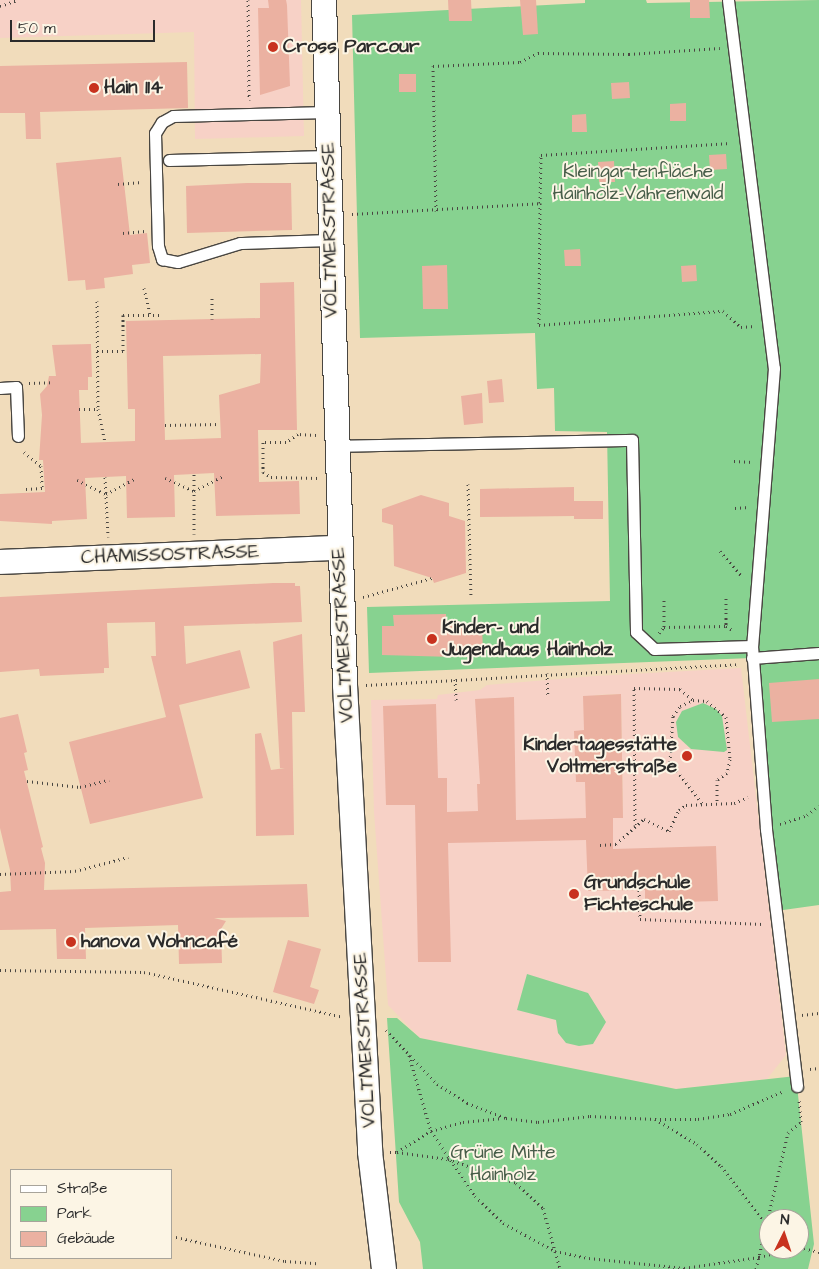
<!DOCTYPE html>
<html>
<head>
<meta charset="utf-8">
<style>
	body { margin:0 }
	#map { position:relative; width:819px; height:1269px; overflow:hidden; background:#f1dcbb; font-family:"Architects Daughter",sans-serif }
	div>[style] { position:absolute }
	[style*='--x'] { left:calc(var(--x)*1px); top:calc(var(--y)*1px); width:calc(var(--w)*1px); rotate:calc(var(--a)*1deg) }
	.built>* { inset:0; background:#f7d1c6 }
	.green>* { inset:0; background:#87d290 }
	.building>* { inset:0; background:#ebb1a1 }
	.path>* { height:3px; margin-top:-1.5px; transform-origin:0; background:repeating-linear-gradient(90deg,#494641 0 1px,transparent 0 5px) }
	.roads { filter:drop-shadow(1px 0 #494641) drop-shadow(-1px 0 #494641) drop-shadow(0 1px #494641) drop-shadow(0 -1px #494641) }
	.lane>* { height:11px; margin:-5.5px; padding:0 5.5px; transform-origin:5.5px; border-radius:5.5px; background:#fff }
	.street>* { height:24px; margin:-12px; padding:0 12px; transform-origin:12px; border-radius:12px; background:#fff }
	.dots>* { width:14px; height:14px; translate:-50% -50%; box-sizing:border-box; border:2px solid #fcf5e5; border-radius:50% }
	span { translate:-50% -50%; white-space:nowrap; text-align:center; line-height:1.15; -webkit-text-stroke:4px #fcf5e5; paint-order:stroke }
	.poi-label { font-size:19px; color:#2b2b2b; font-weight:700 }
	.left { translate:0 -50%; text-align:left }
	.right { translate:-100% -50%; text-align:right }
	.park-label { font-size:19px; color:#475d49 }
	.street-label { font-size:19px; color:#2b2b2b }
	.legend { position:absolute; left:10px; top:1169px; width:162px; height:90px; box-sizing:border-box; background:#fcf5e5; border:1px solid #a8a49b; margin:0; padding:6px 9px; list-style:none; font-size:15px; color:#2b2b2b }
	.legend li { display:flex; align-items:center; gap:10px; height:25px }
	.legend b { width:25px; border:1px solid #a8a49b }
	.north { position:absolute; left:759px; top:1209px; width:50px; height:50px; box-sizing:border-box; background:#fcf5e5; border:1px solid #a8a49b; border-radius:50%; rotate:4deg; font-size:14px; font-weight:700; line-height:20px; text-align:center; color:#2b2b2b }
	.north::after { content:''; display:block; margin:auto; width:18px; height:22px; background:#c8321e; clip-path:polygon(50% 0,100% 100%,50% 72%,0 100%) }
	.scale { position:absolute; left:10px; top:20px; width:145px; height:22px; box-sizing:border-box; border:2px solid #2b2b2b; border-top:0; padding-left:6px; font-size:15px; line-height:18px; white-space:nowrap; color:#2b2b2b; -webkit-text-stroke:4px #fcf5e5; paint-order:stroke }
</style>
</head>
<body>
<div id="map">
	<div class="built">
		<div style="clip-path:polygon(0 0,301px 0,304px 136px,195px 139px,194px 32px,0 38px)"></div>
		<div style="clip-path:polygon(evenodd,741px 668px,786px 1055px,767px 1079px,676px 1089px,420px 1038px,388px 1005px,374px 812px,371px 700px,437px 699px,438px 695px,480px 690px,487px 685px,595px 676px,741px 668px,621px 694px,623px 817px,597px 818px,595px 695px,621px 694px)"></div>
	</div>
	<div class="green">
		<div style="clip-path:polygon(585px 0,646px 0,647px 3px,819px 0,819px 905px,776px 911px,752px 658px,369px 673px,367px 607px,610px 601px,607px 432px,555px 431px,554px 388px,537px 389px,535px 333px,360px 338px,352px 15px,585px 3px)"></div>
		<div style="clip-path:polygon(703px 703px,716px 709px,722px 716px,727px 750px,724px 752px,691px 749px,678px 737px,676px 722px,682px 711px)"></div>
		<div style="clip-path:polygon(527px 974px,588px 993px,606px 1022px,593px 1044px,579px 1046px,566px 1043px,558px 1033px,556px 1020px,517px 1010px)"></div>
		<div style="clip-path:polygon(evenodd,387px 1018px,397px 1018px,420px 1038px,676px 1089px,796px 1076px,814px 1244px,808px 1269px,423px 1269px,420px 1242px,399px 1202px,387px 1018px,769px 1219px,799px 1219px,799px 1249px,769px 1249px,769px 1219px)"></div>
	</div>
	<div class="building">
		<div style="clip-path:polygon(268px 0,286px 0,287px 5px,290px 86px,260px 95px,258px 8px,269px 8px)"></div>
		<div style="clip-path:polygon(448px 0,471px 0,472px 21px,449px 21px)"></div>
		<div style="clip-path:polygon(520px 0,536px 0,538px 34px,523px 35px)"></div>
		<div style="clip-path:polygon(690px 0,709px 0,710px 18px,690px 18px)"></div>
		<div style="clip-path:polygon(187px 62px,188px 108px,40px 112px,41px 139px,26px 139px,25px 113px,0 113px,0 66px)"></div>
		<div style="clip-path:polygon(399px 74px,416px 74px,416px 92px,399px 92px)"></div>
		<div style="clip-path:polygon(629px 82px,630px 98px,612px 99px,611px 83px)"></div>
		<div style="clip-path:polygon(686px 103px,686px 121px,670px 121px,670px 104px)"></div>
		<div style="clip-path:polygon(586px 114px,587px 132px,572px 132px,572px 115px)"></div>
		<div style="clip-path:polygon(726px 154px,727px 169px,710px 170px,709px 155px)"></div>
		<div style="clip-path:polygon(121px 157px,130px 235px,147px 233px,150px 263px,132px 265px,133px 274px,104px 278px,105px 288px,86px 290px,85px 280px,68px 281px,56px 163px)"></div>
		<div style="clip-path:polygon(614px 161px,615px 182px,599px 182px,598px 162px)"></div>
		<div style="clip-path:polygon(247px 183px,291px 183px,292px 230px,187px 233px,186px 186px)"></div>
		<div style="clip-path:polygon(580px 249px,581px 266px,565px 266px,564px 250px)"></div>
		<div style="clip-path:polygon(447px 265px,448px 309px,423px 309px,422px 266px)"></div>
		<div style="clip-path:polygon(696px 265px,697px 281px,682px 282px,681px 266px)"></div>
		<div style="clip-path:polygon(evenodd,294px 282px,297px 430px,258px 430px,259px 482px,299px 481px,300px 514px,216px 516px,214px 473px,174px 475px,175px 517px,127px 518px,126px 476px,85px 478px,87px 519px,52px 521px,52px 524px,0 521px,0 494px,45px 492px,43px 460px,39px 460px,42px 415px,40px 394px,47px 386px,49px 376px,56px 376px,52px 345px,91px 344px,92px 377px,88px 377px,88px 390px,79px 390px,81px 443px,135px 441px,135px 409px,128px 409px,126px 321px,260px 318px,260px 283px,294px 282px,261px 354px,260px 383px,219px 395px,221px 438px,165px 440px,163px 356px,261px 354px)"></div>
		<div style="clip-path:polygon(502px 379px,504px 402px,489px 403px,487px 381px)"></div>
		<div style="clip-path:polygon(482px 393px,483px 423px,464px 425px,461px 396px)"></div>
		<div style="clip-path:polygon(574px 487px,574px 501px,603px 501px,603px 519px,574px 519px,574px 516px,480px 517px,480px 489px)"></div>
		<div style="clip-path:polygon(421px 495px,449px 503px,449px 516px,465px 521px,466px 573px,434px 583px,432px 578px,394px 566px,393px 525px,382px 522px,382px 509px)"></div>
		<div style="clip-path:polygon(273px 583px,295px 583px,295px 586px,300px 586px,302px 622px,184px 626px,186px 664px,240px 650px,250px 688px,179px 705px,203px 798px,90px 824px,69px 742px,166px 717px,151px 656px,156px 656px,155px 622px,107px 623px,109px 668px,104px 668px,104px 673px,40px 676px,39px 669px,0 672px,0 597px)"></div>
		<div style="clip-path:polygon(446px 614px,446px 624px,482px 624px,483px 653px,454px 653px,454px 657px,382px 655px,382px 626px,394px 626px,393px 615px)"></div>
		<div style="clip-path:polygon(302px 634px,305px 712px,292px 712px,294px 835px,256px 836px,255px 734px,261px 733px,271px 770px,285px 768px,280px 768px,273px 642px)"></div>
		<div style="clip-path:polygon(819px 679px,819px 719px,772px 722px,769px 683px)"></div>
		<div style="clip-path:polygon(621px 694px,623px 818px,613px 818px,613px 849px,716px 846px,718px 901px,645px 903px,645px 890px,588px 891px,586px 840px,448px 843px,451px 962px,418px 962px,415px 805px,386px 805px,383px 706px,436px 704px,438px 778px,447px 778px,447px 812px,478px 811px,477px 784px,480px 784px,475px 699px,514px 697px,516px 820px,586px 818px,585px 782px,576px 782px,574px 731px,584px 730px,583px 696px)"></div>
		<div style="clip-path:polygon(18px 714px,27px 752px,24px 753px,28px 770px,24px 771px,43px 847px,41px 848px,45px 863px,44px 890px,307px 884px,309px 917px,214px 918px,226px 921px,221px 929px,222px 963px,179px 964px,178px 925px,85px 928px,86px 959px,57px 959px,56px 929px,0 930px,0 892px,11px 891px,10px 870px,0 828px,0 718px)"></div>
		<div style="clip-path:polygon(288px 940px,321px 949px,310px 987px,319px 990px,314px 1004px,273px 992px)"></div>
	</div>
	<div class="path">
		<div style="--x:248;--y:0;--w:100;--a:89.4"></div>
		<div style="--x:0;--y:6;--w:18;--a:-19"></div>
		<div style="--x:118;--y:184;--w:24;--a:-5"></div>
		<div style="--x:540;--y:203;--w:48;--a:-88.8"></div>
		<div style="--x:541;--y:155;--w:190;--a:-3.6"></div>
		<div style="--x:436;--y:211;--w:145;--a:-91.2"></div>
		<div style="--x:433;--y:66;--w:87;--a:-2.6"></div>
		<div style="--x:520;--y:62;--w:20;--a:-27"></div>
		<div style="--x:538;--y:53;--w:91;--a:0.6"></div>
		<div style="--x:629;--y:54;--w:91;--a:-3.8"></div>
		<div style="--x:352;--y:214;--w:188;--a:-3.3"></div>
		<div style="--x:540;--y:203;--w:122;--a:90.5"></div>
		<div style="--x:539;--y:325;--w:185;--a:-4.4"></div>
		<div style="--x:723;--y:311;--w:24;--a:42"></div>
		<div style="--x:741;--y:327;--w:14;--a:-4"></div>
		<div style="--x:123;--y:233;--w:22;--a:-5"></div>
		<div style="--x:144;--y:288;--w:28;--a:77"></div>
		<div style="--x:97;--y:301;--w:108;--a:89.5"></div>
		<div style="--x:98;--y:409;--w:33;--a:78"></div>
		<div style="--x:212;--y:319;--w:23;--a:-90"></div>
		<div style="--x:97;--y:351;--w:26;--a:0"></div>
		<div style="--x:123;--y:351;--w:36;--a:-90"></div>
		<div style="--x:123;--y:315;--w:40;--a:0"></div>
		<div style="--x:29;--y:383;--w:24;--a:-2"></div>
		<div style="--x:79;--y:409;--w:19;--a:0"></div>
		<div style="--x:165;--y:425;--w:55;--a:-1"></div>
		<div style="--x:316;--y:435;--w:18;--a:-177"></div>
		<div style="--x:298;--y:434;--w:14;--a:146"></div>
		<div style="--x:286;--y:442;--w:23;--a:180"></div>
		<div style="--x:263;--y:442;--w:30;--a:90"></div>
		<div style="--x:263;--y:472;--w:9;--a:32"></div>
		<div style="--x:271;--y:477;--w:48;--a:1.2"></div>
		<div style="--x:24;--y:452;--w:22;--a:39"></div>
		<div style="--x:41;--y:466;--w:22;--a:87"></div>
		<div style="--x:42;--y:488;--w:16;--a:176"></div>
		<div style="--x:734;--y:461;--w:19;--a:3"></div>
		<div style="--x:194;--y:474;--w:60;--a:90"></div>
		<div style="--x:105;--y:477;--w:60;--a:87.1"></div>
		<div style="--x:165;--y:478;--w:32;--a:24"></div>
		<div style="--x:194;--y:491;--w:33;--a:-27"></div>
		<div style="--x:77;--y:480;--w:32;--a:26"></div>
		<div style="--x:106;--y:494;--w:32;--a:-28"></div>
		<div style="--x:468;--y:484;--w:114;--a:88.5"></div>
		<div style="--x:735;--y:508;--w:14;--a:-4"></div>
		<div style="--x:720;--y:551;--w:33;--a:49"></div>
		<div style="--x:363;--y:597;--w:72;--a:-15.4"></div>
		<div style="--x:726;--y:598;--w:28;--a:90"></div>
		<div style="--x:664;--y:627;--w:62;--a:-0.9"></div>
		<div style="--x:726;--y:626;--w:9;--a:32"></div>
		<div style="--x:659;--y:633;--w:8;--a:-50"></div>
		<div style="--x:664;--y:627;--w:28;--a:-90"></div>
		<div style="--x:547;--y:673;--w:24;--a:88"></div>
		<div style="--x:455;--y:679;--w:21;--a:87"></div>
		<div style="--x:366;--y:685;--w:374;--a:-3.2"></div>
		<div style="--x:635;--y:747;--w:34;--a:-2"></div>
		<div style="--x:27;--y:781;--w:53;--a:6.5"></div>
		<div style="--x:80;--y:787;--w:30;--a:-14"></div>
		<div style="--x:702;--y:803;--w:52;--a:-128"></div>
		<div style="--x:670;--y:762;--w:46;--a:-86.3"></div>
		<div style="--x:673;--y:716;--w:12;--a:-55"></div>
		<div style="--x:680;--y:706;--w:14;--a:-25"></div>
		<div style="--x:693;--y:700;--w:14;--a:4"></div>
		<div style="--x:707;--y:701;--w:25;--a:40"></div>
		<div style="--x:726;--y:717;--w:42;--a:84.6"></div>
		<div style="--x:730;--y:759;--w:14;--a:102"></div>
		<div style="--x:727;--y:773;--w:12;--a:145"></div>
		<div style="--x:717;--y:780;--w:23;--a:90"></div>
		<div style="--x:780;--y:824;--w:28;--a:-18"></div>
		<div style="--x:807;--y:815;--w:15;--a:-37"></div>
		<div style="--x:635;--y:825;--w:137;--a:-90.4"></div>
		<div style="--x:634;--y:688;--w:46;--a:1.2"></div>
		<div style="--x:680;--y:689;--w:17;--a:40"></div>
		<div style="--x:600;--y:845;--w:16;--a:-4"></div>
		<div style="--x:616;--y:844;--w:38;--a:-42"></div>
		<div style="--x:644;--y:819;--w:28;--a:26"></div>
		<div style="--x:669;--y:831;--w:23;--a:-65"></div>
		<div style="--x:679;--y:810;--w:9;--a:-36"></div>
		<div style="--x:686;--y:805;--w:48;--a:-2.4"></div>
		<div style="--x:734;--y:803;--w:15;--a:-23"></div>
		<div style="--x:0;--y:874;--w:75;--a:-2.3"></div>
		<div style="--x:75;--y:871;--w:55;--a:-14.8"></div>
		<div style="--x:639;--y:890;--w:29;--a:88"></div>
		<div style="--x:640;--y:919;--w:123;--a:2.3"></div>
		<div style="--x:0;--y:970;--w:144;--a:0.8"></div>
		<div style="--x:144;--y:972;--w:204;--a:12.7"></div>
		<div style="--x:802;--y:1015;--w:17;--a:-7"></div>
		<div style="--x:386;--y:1030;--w:74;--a:46.6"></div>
		<div style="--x:437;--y:1084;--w:36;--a:32"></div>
		<div style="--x:467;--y:1103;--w:42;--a:21"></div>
		<div style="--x:506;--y:1118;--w:32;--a:7"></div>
		<div style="--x:538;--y:1122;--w:52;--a:-6.6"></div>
		<div style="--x:590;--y:1116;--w:65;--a:2.6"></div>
		<div style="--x:655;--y:1119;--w:49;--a:30.8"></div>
		<div style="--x:697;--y:1144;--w:33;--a:43"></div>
		<div style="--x:721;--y:1166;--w:78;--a:52.3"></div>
		<div style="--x:409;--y:1055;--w:79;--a:73.9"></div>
		<div style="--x:431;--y:1131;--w:78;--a:55.9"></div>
		<div style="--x:475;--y:1196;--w:39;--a:44"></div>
		<div style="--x:503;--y:1223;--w:59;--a:28.3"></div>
		<div style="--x:555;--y:1251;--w:35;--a:12"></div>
		<div style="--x:589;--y:1258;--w:96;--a:6"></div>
		<div style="--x:684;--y:1268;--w:76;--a:-8.3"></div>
		<div style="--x:759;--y:1257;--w:33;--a:-14"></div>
		<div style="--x:810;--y:1069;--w:9;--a:-6"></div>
		<div style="--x:655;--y:1119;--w:43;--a:0"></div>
		<div style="--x:698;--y:1119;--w:32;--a:-9"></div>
		<div style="--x:730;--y:1114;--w:59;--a:-23.1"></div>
		<div style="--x:390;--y:1152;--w:7;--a:0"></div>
		<div style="--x:397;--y:1152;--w:40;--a:-32"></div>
		<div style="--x:431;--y:1131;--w:33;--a:-16"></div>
		<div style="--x:463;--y:1122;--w:40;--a:-5.7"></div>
		<div style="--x:397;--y:1152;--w:51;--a:7.8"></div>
		<div style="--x:448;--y:1159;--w:72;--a:19.4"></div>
		<div style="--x:516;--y:1183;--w:37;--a:43"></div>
		<div style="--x:543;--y:1208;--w:63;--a:74.4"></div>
		<div style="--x:171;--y:1236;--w:117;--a:12.4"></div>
		<div style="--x:285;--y:1261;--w:32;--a:4"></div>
		<div style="--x:799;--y:1247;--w:21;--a:14"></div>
		<div style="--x:756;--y:1269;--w:140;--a:-76.8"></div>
		<div style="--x:788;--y:1133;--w:17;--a:-40"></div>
		<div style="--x:801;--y:1122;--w:22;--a:-95"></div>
	</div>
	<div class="roads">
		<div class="lane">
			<div style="--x:728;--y:0;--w:371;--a:82.9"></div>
			<div style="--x:774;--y:368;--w:279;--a:94.5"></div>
			<div style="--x:752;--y:646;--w:184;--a:85.6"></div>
			<div style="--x:766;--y:829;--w:259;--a:83.1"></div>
			<div style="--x:327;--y:112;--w:154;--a:178.5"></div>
			<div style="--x:173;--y:116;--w:13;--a:151"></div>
			<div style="--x:162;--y:122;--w:13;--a:122"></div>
			<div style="--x:155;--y:133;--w:113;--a:88.5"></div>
			<div style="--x:158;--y:246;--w:14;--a:73"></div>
			<div style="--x:162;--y:259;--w:16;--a:11"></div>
			<div style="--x:178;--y:262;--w:65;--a:-17"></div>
			<div style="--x:240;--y:243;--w:90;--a:-1.9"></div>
			<div style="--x:169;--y:160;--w:159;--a:-1.4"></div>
			<div style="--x:0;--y:388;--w:16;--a:-4"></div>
			<div style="--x:16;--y:387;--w:49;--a:87.7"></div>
			<div style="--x:336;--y:446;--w:296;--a:-1.2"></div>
			<div style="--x:632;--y:440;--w:192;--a:88.8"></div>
			<div style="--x:636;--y:632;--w:25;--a:43"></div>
			<div style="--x:654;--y:649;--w:98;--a:-1.8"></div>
			<div style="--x:752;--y:658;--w:67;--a:-4.3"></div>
		</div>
		<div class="street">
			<div style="--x:324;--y:0;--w:685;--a:88.24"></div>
			<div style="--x:345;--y:685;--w:468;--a:86.9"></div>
			<div style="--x:370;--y:1152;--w:118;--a:83.2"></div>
			<div style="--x:0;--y:562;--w:339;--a:-2.4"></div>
		</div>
	</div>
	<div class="dots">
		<div style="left:273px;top:47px;background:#c8321e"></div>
		<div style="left:94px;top:88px;background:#c8321e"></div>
		<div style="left:432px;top:639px;background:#c8321e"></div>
		<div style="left:687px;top:756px;background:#c8321e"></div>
		<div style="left:574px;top:894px;background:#c8321e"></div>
		<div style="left:71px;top:942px;background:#c8321e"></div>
	</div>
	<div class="poi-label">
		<span class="left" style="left:283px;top:47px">Cross Parcour</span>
		<span class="left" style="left:104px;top:88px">Hain 114</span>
		<span class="left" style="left:442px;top:639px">Kinder- und<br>Jugendhaus Hainholz</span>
		<span class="right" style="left:677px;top:756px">Kindertagesstätte<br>Voltmerstraße</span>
		<span class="left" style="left:584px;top:894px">Grundschule<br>Fichteschule</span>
		<span class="left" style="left:81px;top:942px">hanova Wohncafé</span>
	</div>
	<div class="park-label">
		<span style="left:638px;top:183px">Kleingartenfläche<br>Hainholz-Vahrenwald</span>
		<span style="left:503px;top:1164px">Grüne Mitte<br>Hainholz</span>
	</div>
	<div class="street-label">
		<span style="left:330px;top:230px;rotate:-91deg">VOLTMERSTRASSE</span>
		<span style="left:170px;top:555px;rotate:-2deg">CHAMISSOSTRASSE</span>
		<span style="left:343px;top:635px;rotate:-93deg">VOLTMERSTRASSE</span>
		<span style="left:365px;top:1040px;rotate:-93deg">VOLTMERSTRASSE</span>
	</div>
	<ul class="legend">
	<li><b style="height:6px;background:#fff"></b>Straße</li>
	<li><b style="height:14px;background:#87d290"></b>Park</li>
	<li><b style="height:14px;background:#ebb1a1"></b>Gebäude</li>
	</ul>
	<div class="north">N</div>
	<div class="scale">50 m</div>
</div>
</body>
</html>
